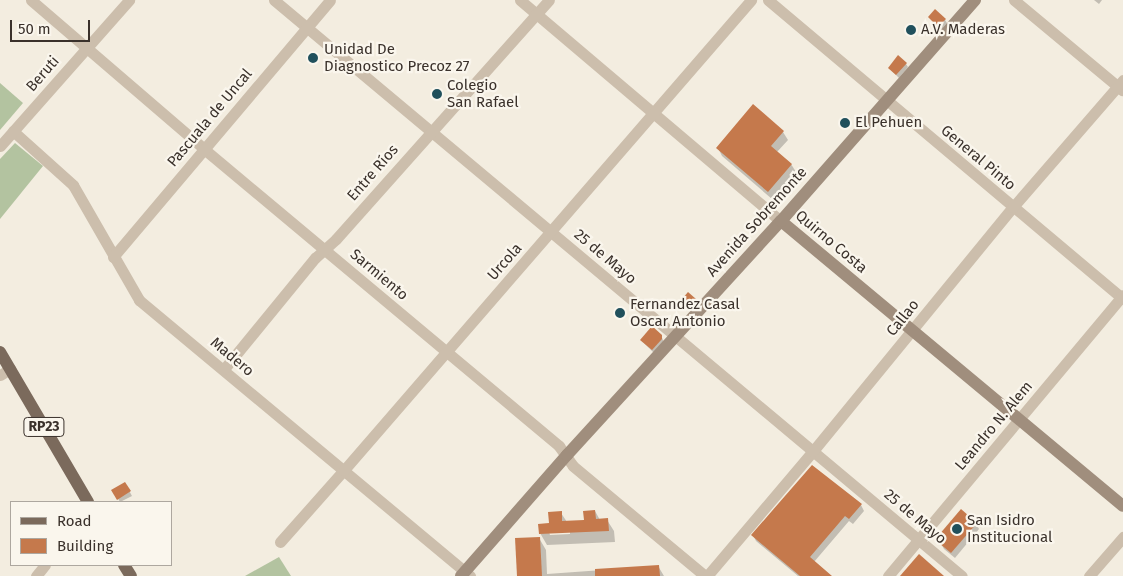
<!DOCTYPE html>
<html>
<head>
<meta charset="utf-8">
<style>
	body { margin:0 }
	#map { position:relative; width:1123px; height:576px; overflow:hidden; background:#f3ede0; font-family:"Fira Sans",sans-serif }
	div>[style] { position:absolute }
	[style*='--x'] { left:calc(var(--x)*1px); top:calc(var(--y)*1px); width:calc(var(--w)*1px); rotate:calc(var(--a)*1deg) }
	.green>* { inset:0; background:#b3c3a0 }
	.shadow>* { inset:0; background:#0003 }
	.building>* { inset:0; background:#c5794c }
	.street>* { height:11px; margin:-5.5px; padding:0 5.5px; transform-origin:5.5px; border-radius:5.5px; background:#ccbeac }
	.secondary>* { height:12px; margin:-6px; padding:0 6px; transform-origin:6px; border-radius:6px; background:#a08e7d }
	.primary>* { height:12px; margin:-6px; padding:0 6px; transform-origin:6px; border-radius:6px; background:#7b6a5c }
	.dots>* { width:14px; height:14px; translate:-50% -50%; box-sizing:border-box; border:2px solid #faf6ed; border-radius:50% }
	span { translate:-50% -50%; white-space:nowrap; text-align:center; line-height:1.15; -webkit-text-stroke:4.5px #faf6ed; paint-order:stroke }
	.shield-label span { padding:1px 4px; background:#faf6ed; border:1px solid; border-radius:4px; -webkit-text-stroke-width:0 }
	.shield-label { font-size:14px; color:#3a312b; font-weight:700 }
	.poi-label { font-size:15px; color:#3a312b }
	.left { translate:0 -50%; text-align:left }
	.street-label { font-size:15px; color:#3a312b }
	.legend { position:absolute; left:10px; top:501px; width:162px; height:65px; box-sizing:border-box; background:#faf6ed; border:1px solid #ada79f; margin:0; padding:6px 9px; list-style:none; font-size:15px; color:#3a312b }
	.legend li { display:flex; align-items:center; gap:10px; height:25px }
	.legend b { width:25px; border:1px solid #ada79f }
	.scale { position:absolute; left:10px; top:20px; width:80px; height:22px; box-sizing:border-box; border:2px solid #3a312b; border-top:0; padding-left:6px; font-size:15px; line-height:18px; white-space:nowrap; color:#3a312b; -webkit-text-stroke:4px #faf6ed; paint-order:stroke }
</style>
</head>
<body>
<div id="map">
	<div class="green">
		<div style="clip-path:polygon(0 83px,23px 103px,0 130px)"></div>
		<div style="clip-path:polygon(15px 143px,43px 166px,0 219px,0 159px)"></div>
		<div style="clip-path:polygon(279px 557px,291px 576px,245px 576px)"></div>
	</div>
	<div class="shadow">
		<div style="clip-path:polygon(1094px 0,1102px 0,1099px 4px)"></div>
		<div style="clip-path:polygon(930px 18px,945px 20px,947px 23px,941px 30px)"></div>
		<div style="clip-path:polygon(906px 64px,908px 67px,899px 78px,889px 68px)"></div>
		<div style="clip-path:polygon(783px 132px,788px 140px,777px 152px,791px 164px,796px 172px,772px 199px,722px 156px,718px 148px)"></div>
		<div style="clip-path:polygon(661px 335px,664px 343px,654px 353px,641px 340px)"></div>
		<div style="clip-path:polygon(125px 483px,132px 496px,120px 502px,113px 490px)"></div>
		<div style="clip-path:polygon(861px 505px,864px 511px,853px 524px,849px 521px,814px 562px,831px 576px,798px 576px,756px 541px,753px 535px)"></div>
		<div style="clip-path:polygon(evenodd,595px 511px,600px 520px,607px 520px,614px 531px,615px 542px,547px 545px,540px 533px,561px 513px,567px 522px,585px 521px,595px 511px,570px 531px,570px 534px,550px 535px,549px 532px,570px 531px)"></div>
		<div style="clip-path:polygon(976px 523px,979px 529px,955px 558px,944px 549px,940px 542px)"></div>
		<div style="clip-path:polygon(539px 538px,546px 550px,547px 574px,658px 566px,664px 576px,513px 576px,518px 576px)"></div>
	</div>
	<div class="building">
		<div style="clip-path:polygon(935px 9px,946px 19px,938px 27px,928px 17px)"></div>
		<div style="clip-path:polygon(898px 55px,907px 63px,896px 75px,888px 68px)"></div>
		<div style="clip-path:polygon(753px 104px,784px 131px,771px 146px,792px 164px,768px 192px,716px 148px)"></div>
		<div style="clip-path:polygon(688px 292px,696px 299px,691px 306px,682px 299px)"></div>
		<div style="clip-path:polygon(652px 326px,662px 335px,662px 339px,652px 350px,640px 340px)"></div>
		<div style="clip-path:polygon(812px 465px,862px 504px,849px 519px,845px 516px,810px 557px,832px 576px,800px 576px,751px 535px)"></div>
		<div style="clip-path:polygon(125px 482px,131px 491px,117px 500px,111px 490px)"></div>
		<div style="clip-path:polygon(961px 509px,977px 523px,951px 553px,939px 543px,938px 536px)"></div>
		<div style="clip-path:polygon(595px 510px,596px 519px,608px 518px,609px 531px,539px 534px,538px 524px,549px 523px,548px 512px,562px 511px,562px 521px,584px 520px,583px 511px)"></div>
		<div style="clip-path:polygon(540px 537px,542px 576px,517px 576px,515px 538px)"></div>
		<div style="clip-path:polygon(919px 554px,944px 576px,900px 576px)"></div>
		<div style="clip-path:polygon(659px 565px,660px 576px,595px 576px,595px 569px)"></div>
	</div>
	<div class="street">
		<div style="--x:31;--y:0;--w:228;--a:40.7"></div>
		<div style="--x:204;--y:149;--w:463;--a:39.9"></div>
		<div style="--x:559;--y:446;--w:24;--a:55"></div>
		<div style="--x:573;--y:466;--w:172;--a:39.8"></div>
		<div style="--x:274;--y:0;--w:897;--a:39.94"></div>
		<div style="--x:520;--y:0;--w:342;--a:40.3"></div>
		<div style="--x:768;--y:0;--w:464;--a:40.1"></div>
		<div style="--x:1014;--y:0;--w:141;--a:39.8"></div>
		<div style="--x:13;--y:131;--w:81;--a:42"></div>
		<div style="--x:73;--y:185;--w:133;--a:60.1"></div>
		<div style="--x:139;--y:300;--w:431;--a:39.8"></div>
		<div style="--x:0;--y:146;--w:195;--a:-48.5"></div>
		<div style="--x:113;--y:257;--w:336;--a:-49.8"></div>
		<div style="--x:224;--y:369;--w:144;--a:-50.7"></div>
		<div style="--x:315;--y:258;--w:28;--a:-42"></div>
		<div style="--x:336;--y:239;--w:320;--a:-48.3"></div>
		<div style="--x:0;--y:375;--w:12;--a:-31"></div>
		<div style="--x:280;--y:542;--w:96;--a:-48.4"></div>
		<div style="--x:344;--y:470;--w:622;--a:-49.11"></div>
		<div style="--x:36;--y:576;--w:14;--a:-51"></div>
		<div style="--x:707;--y:576;--w:164;--a:-49.7"></div>
		<div style="--x:813;--y:451;--w:315;--a:-50.7"></div>
		<div style="--x:1013;--y:207;--w:168;--a:-49.1"></div>
		<div style="--x:888;--y:576;--w:366;--a:-50.1"></div>
		<div style="--x:1089;--y:576;--w:52;--a:-48.9"></div>
	</div>
	<div class="secondary">
		<div style="--x:781;--y:221;--w:445;--a:39.8"></div>
		<div style="--x:461;--y:576;--w:161;--a:-48.8"></div>
		<div style="--x:567;--y:455;--w:317;--a:-47.6"></div>
		<div style="--x:781;--y:221;--w:294;--a:-48.7"></div>
	</div>
	<div class="primary">
		<div style="--x:0;--y:352;--w:174;--a:59.6"></div>
		<div style="--x:124;--y:565;--w:13;--a:58"></div>
	</div>
	<div class="dots">
		<div style="left:911px;top:30px;background:#20505c"></div>
		<div style="left:313px;top:58px;background:#20505c"></div>
		<div style="left:437px;top:94px;background:#20505c"></div>
		<div style="left:845px;top:123px;background:#20505c"></div>
		<div style="left:620px;top:313px;background:#20505c"></div>
		<div style="left:957px;top:529px;background:#20505c"></div>
	</div>
	<div class="shield-label">
		<span style="left:44px;top:427px">RP23</span>
	</div>
	<div class="poi-label">
		<span class="left" style="left:921px;top:30px">A.V. Maderas</span>
		<span class="left" style="left:324px;top:58px">Unidad De<br>Diagnostico Precoz 27</span>
		<span class="left" style="left:447px;top:94px">Colegio<br>San Rafael</span>
		<span class="left" style="left:855px;top:123px">El Pehuen</span>
		<span class="left" style="left:630px;top:313px">Fernandez Casal<br>Oscar Antonio</span>
		<span class="left" style="left:967px;top:529px">San Isidro<br>Institucional</span>
	</div>
	<div class="street-label">
		<span style="left:43px;top:74px;rotate:-49deg">Beruti</span>
		<span style="left:210px;top:118px;rotate:-50deg">Pascuala de Uncal</span>
		<span style="left:978px;top:158px;rotate:40deg">General Pinto</span>
		<span style="left:373px;top:173px;rotate:-49deg">Entre Ríos</span>
		<span style="left:757px;top:222px;rotate:-48deg">Avenida Sobremonte</span>
		<span style="left:831px;top:242px;rotate:40deg">Quirno Costa</span>
		<span style="left:605px;top:257px;rotate:40deg">25 de Mayo</span>
		<span style="left:505px;top:262px;rotate:-49deg">Urcola</span>
		<span style="left:379px;top:275px;rotate:40deg">Sarmiento</span>
		<span style="left:903px;top:318px;rotate:-51deg">Callao</span>
		<span style="left:232px;top:357px;rotate:40deg">Madero</span>
		<span style="left:994px;top:426px;rotate:-50deg">Leandro N. Alem</span>
		<span style="left:915px;top:517px;rotate:40deg">25 de Mayo</span>
	</div>
	<ul class="legend">
	<li><b style="height:6px;background:#7b6a5c"></b>Road</li>
	<li><b style="height:14px;background:#c5794c"></b>Building</li>
	</ul>
	<div class="scale">50 m</div>
</div>
</body>
</html>
